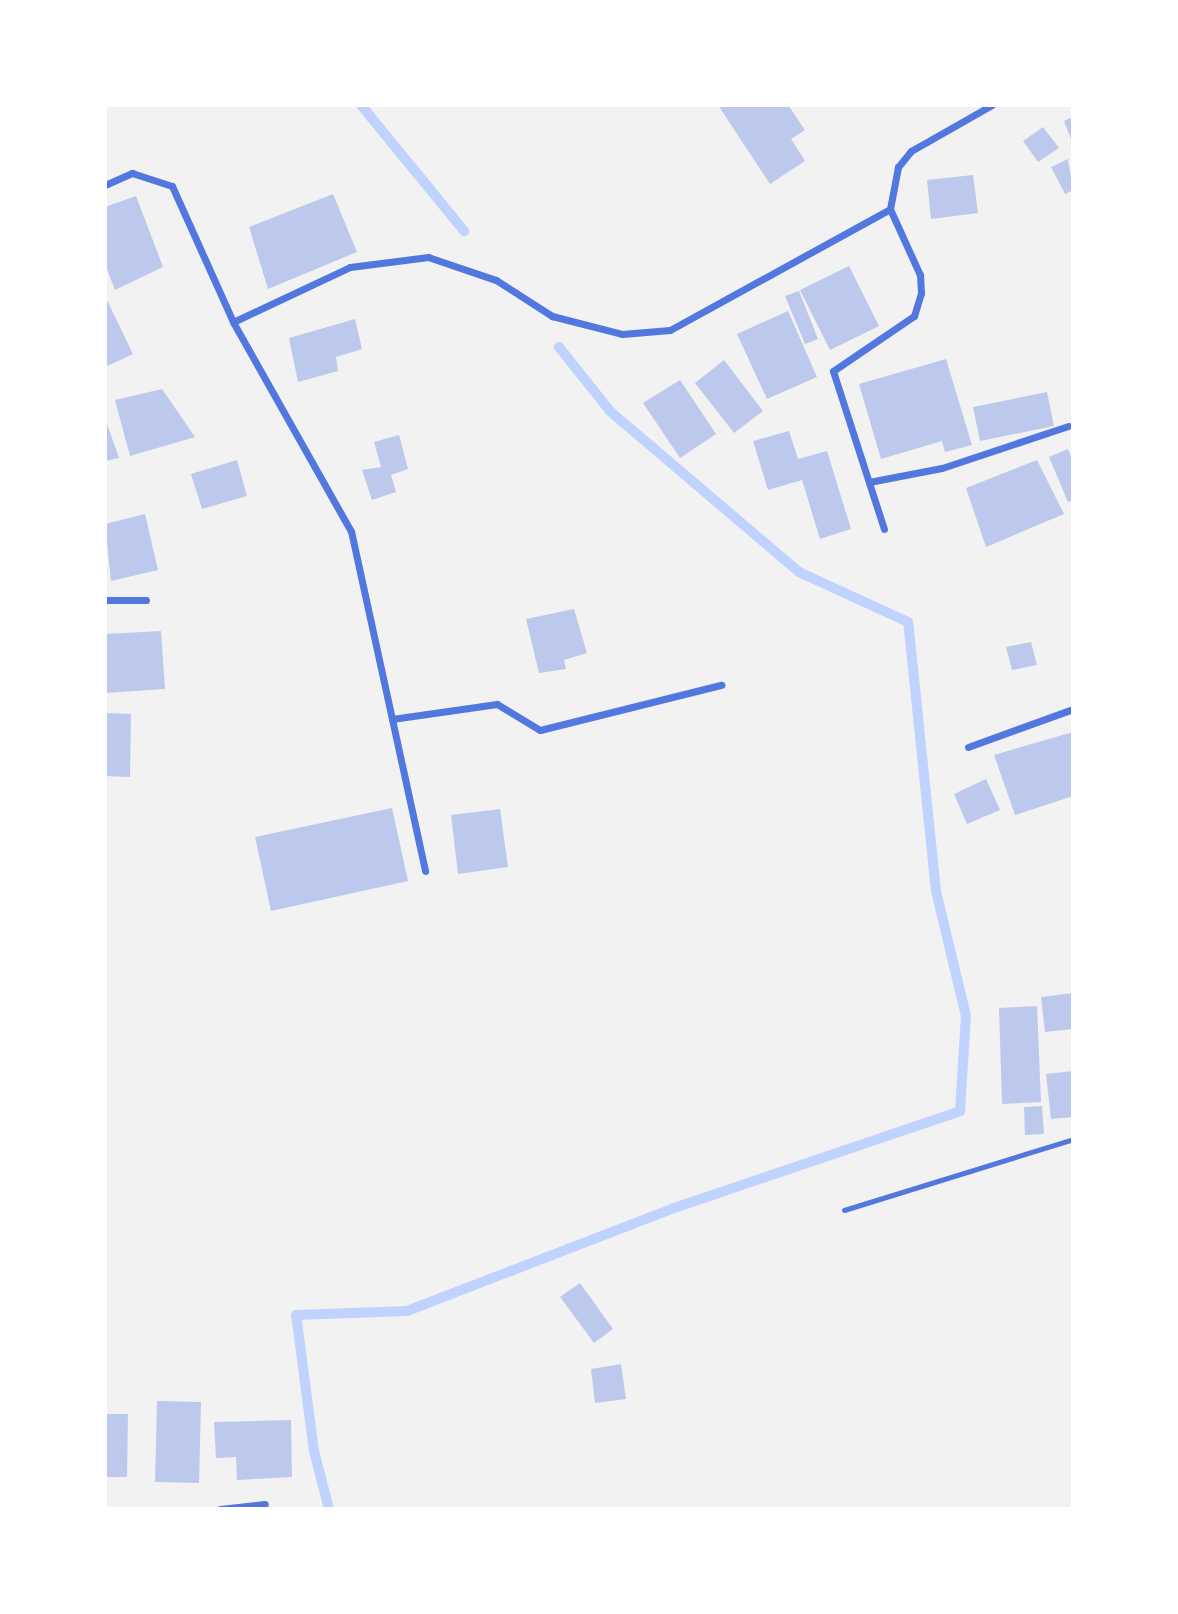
<!DOCTYPE html>
<html>
<head>
<meta charset="utf-8">
<style>
	body { margin:0 }
	#map { position:relative; width:1178px; height:1614px; overflow:hidden; background:#f2f2f2; font-family:"Public Sans",sans-serif }
	div>[style] { position:absolute }
	[style*='--x'] { left:calc(var(--x)*1px); top:calc(var(--y)*1px); width:calc(var(--w)*1px); rotate:calc(var(--a)*1deg) }
	.stream>* { height:10px; margin:-5px; padding:0 5px; transform-origin:5px; border-radius:5px; background:#bfd3fe }
	.building>* { inset:0; background:#bdc9ec }
	.service>* { height:5px; margin:-2.5px; padding:0 2.5px; transform-origin:2.5px; border-radius:2.5px; background:#5277de }
	.minor>* { height:7px; margin:-3.5px; padding:0 3.5px; transform-origin:3.5px; border-radius:3.5px; background:#5277de }
	span { translate:-50% -50%; white-space:nowrap; text-align:center; line-height:1.15; -webkit-text-stroke:6px #fff; paint-order:stroke }
	.frame { position:absolute; inset:0; border:107px solid #fff; pointer-events:none }
</style>
</head>
<body>
<div id="map">
	<div class="stream">
		<div style="--x:361;--y:105;--w:163;--a:50.7"></div>
		<div style="--x:329;--y:1509;--w:60;--a:-104.5"></div>
		<div style="--x:314;--y:1451;--w:137;--a:-97.5"></div>
		<div style="--x:296;--y:1315;--w:111;--a:-2.1"></div>
		<div style="--x:407;--y:1311;--w:286;--a:-21.1"></div>
		<div style="--x:674;--y:1208;--w:302;--a:-18.7"></div>
		<div style="--x:960;--y:1111;--w:95;--a:-86.4"></div>
		<div style="--x:966;--y:1016;--w:129;--a:-103.5"></div>
		<div style="--x:936;--y:891;--w:270;--a:-95.9"></div>
		<div style="--x:908;--y:622;--w:120;--a:-155.4"></div>
		<div style="--x:799;--y:572;--w:248;--a:-139.6"></div>
		<div style="--x:610;--y:411;--w:82;--a:-128.6"></div>
	</div>
	<div class="building">
		<div style="clip-path:polygon(718px 105px,788px 105px,805px 130px,791px 139px,805px 161px,770px 184px)"></div>
		<div style="clip-path:polygon(1073px 117px,1073px 144px,1064px 121px)"></div>
		<div style="clip-path:polygon(1043px 127px,1059px 148px,1038px 162px,1023px 141px)"></div>
		<div style="clip-path:polygon(1068px 159px,1073px 190px,1065px 194px,1051px 167px)"></div>
		<div style="clip-path:polygon(973px 175px,978px 213px,931px 219px,927px 180px)"></div>
		<div style="clip-path:polygon(333px 194px,357px 252px,268px 289px,249px 227px)"></div>
		<div style="clip-path:polygon(136px 196px,163px 267px,115px 290px,105px 264px,105px 207px)"></div>
		<div style="clip-path:polygon(849px 266px,879px 326px,830px 350px,800px 290px)"></div>
		<div style="clip-path:polygon(799px 291px,818px 339px,805px 344px,785px 296px)"></div>
		<div style="clip-path:polygon(105px 296px,133px 354px,105px 367px)"></div>
		<div style="clip-path:polygon(788px 311px,817px 377px,767px 399px,737px 334px)"></div>
		<div style="clip-path:polygon(355px 319px,362px 349px,336px 357px,338px 371px,298px 382px,289px 338px)"></div>
		<div style="clip-path:polygon(946px 359px,972px 445px,945px 452px,942px 441px,881px 459px,859px 384px)"></div>
		<div style="clip-path:polygon(724px 360px,763px 411px,734px 433px,695px 383px)"></div>
		<div style="clip-path:polygon(680px 380px,716px 434px,680px 458px,643px 403px)"></div>
		<div style="clip-path:polygon(162px 389px,195px 437px,130px 456px,115px 400px)"></div>
		<div style="clip-path:polygon(1047px 392px,1054px 426px,980px 441px,973px 407px)"></div>
		<div style="clip-path:polygon(105px 418px,119px 458px,105px 461px)"></div>
		<div style="clip-path:polygon(789px 431px,798px 459px,827px 451px,851px 529px,820px 539px,802px 480px,768px 490px,753px 441px)"></div>
		<div style="clip-path:polygon(399px 435px,408px 469px,391px 475px,396px 492px,372px 500px,362px 470px,381px 467px,374px 442px)"></div>
		<div style="clip-path:polygon(1068px 449px,1073px 461px,1073px 500px,1068px 502px,1049px 457px)"></div>
		<div style="clip-path:polygon(237px 460px,247px 496px,202px 509px,191px 474px)"></div>
		<div style="clip-path:polygon(1037px 460px,1064px 514px,986px 547px,966px 488px)"></div>
		<div style="clip-path:polygon(145px 514px,158px 570px,111px 581px,105px 524px)"></div>
		<div style="clip-path:polygon(574px 609px,587px 653px,564px 660px,566px 669px,539px 673px,526px 619px)"></div>
		<div style="clip-path:polygon(161px 631px,165px 689px,105px 693px,105px 634px)"></div>
		<div style="clip-path:polygon(1031px 642px,1037px 665px,1012px 670px,1006px 647px)"></div>
		<div style="clip-path:polygon(105px 713px,131px 714px,130px 777px,105px 776px)"></div>
		<div style="clip-path:polygon(1073px 732px,1073px 796px,1015px 815px,994px 755px)"></div>
		<div style="clip-path:polygon(986px 779px,1000px 810px,967px 824px,954px 794px)"></div>
		<div style="clip-path:polygon(392px 808px,408px 881px,271px 911px,255px 837px)"></div>
		<div style="clip-path:polygon(500px 809px,508px 867px,458px 874px,451px 815px)"></div>
		<div style="clip-path:polygon(1073px 993px,1073px 1029px,1045px 1032px,1041px 997px)"></div>
		<div style="clip-path:polygon(1037px 1006px,1041px 1102px,1002px 1104px,999px 1008px)"></div>
		<div style="clip-path:polygon(1073px 1071px,1073px 1117px,1051px 1119px,1046px 1074px)"></div>
		<div style="clip-path:polygon(1042px 1106px,1044px 1134px,1025px 1135px,1024px 1107px)"></div>
		<div style="clip-path:polygon(580px 1283px,613px 1329px,594px 1343px,560px 1297px)"></div>
		<div style="clip-path:polygon(621px 1364px,626px 1399px,595px 1403px,591px 1369px)"></div>
		<div style="clip-path:polygon(157px 1401px,201px 1402px,199px 1483px,155px 1482px)"></div>
		<div style="clip-path:polygon(105px 1414px,128px 1414px,127px 1477px,105px 1477px)"></div>
		<div style="clip-path:polygon(291px 1420px,292px 1477px,237px 1480px,236px 1457px,216px 1458px,214px 1422px)"></div>
	</div>
	<div class="service">
		<div style="--x:844;--y:1210;--w:240;--a:-17.2"></div>
	</div>
	<div class="minor">
		<div style="--x:105;--y:185;--w:30;--a:-24"></div>
		<div style="--x:132;--y:173;--w:42;--a:18"></div>
		<div style="--x:172;--y:186;--w:149;--a:65.8"></div>
		<div style="--x:233;--y:322;--w:240;--a:60.6"></div>
		<div style="--x:351;--y:531;--w:348;--a:77.7"></div>
		<div style="--x:233;--y:322;--w:129;--a:-25.2"></div>
		<div style="--x:350;--y:267;--w:79;--a:-7.3"></div>
		<div style="--x:428;--y:257;--w:72;--a:18.7"></div>
		<div style="--x:496;--y:280;--w:67;--a:32.7"></div>
		<div style="--x:552;--y:316;--w:72;--a:14.4"></div>
		<div style="--x:622;--y:334;--w:48;--a:-4.8"></div>
		<div style="--x:670;--y:330;--w:251;--a:-28.8"></div>
		<div style="--x:890;--y:209;--w:43;--a:-79.2"></div>
		<div style="--x:898;--y:167;--w:21;--a:-51"></div>
		<div style="--x:911;--y:151;--w:93;--a:-29.6"></div>
		<div style="--x:869;--y:482;--w:74;--a:-10.9"></div>
		<div style="--x:942;--y:468;--w:133;--a:-18.4"></div>
		<div style="--x:884;--y:529;--w:166;--a:-107.9"></div>
		<div style="--x:833;--y:371;--w:98;--a:-34.2"></div>
		<div style="--x:914;--y:316;--w:24;--a:-73"></div>
		<div style="--x:921;--y:293;--w:18;--a:-93"></div>
		<div style="--x:920;--y:275;--w:72;--a:-114.4"></div>
		<div style="--x:105;--y:600;--w:41;--a:0"></div>
		<div style="--x:392;--y:719;--w:106;--a:-8.1"></div>
		<div style="--x:497;--y:704;--w:50;--a:31.2"></div>
		<div style="--x:540;--y:730;--w:187;--a:-14"></div>
		<div style="--x:968;--y:747;--w:112;--a:-19.9"></div>
		<div style="--x:220;--y:1509;--w:45;--a:-6.3"></div>
	</div>
	<div class="frame"></div>
</div>
</body>
</html>
